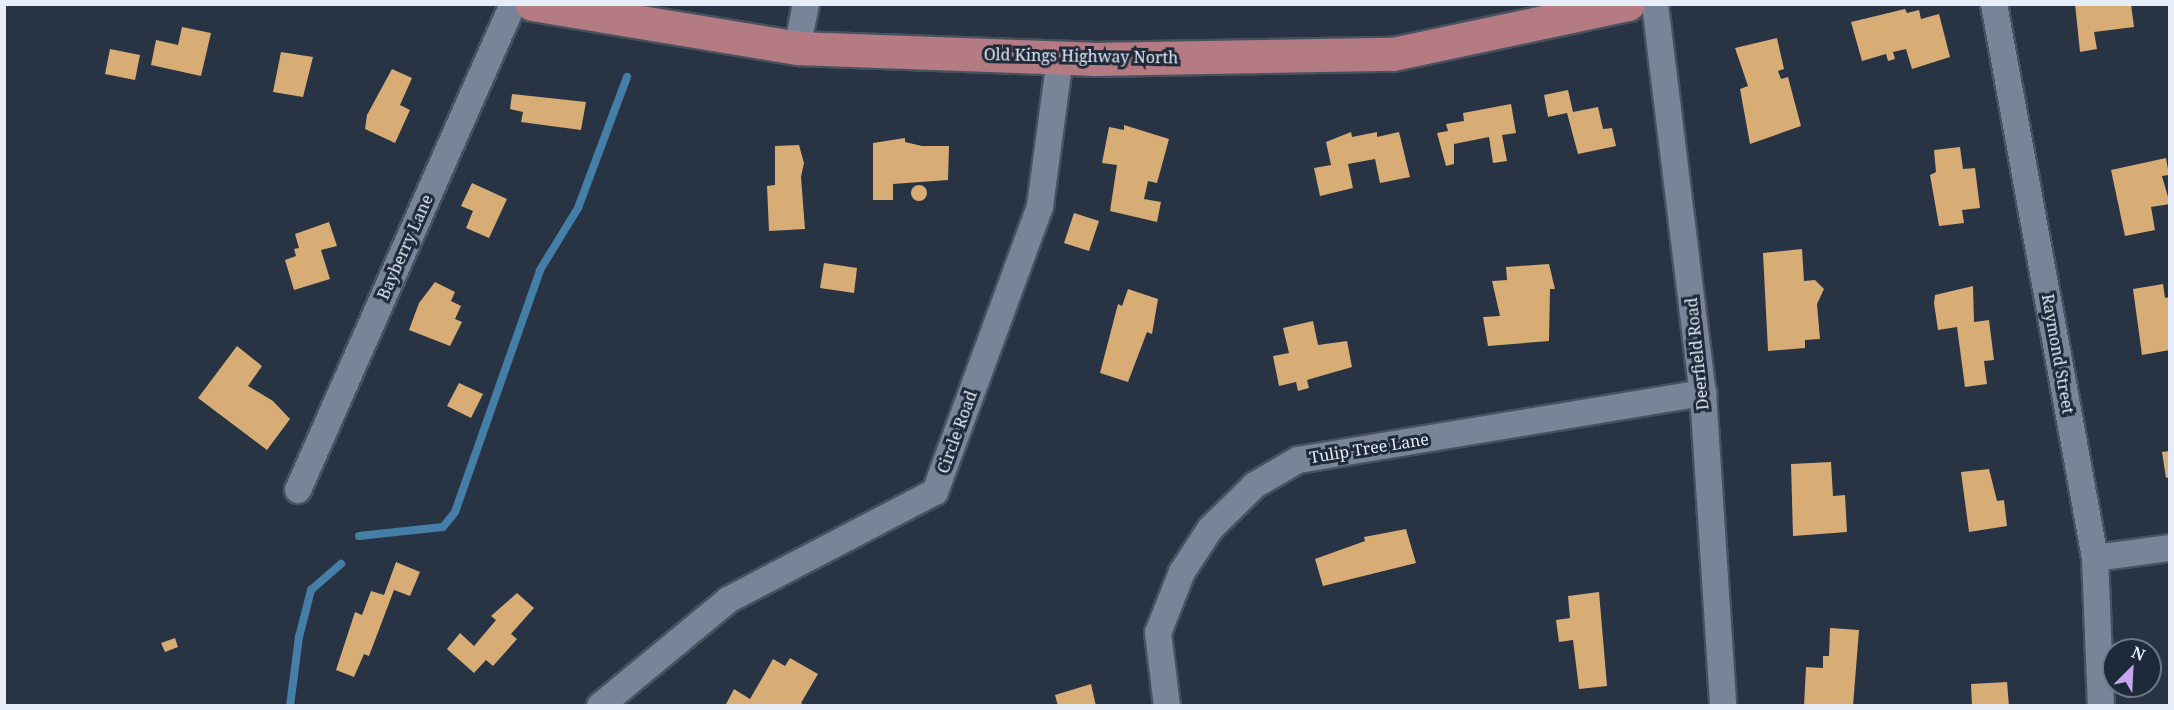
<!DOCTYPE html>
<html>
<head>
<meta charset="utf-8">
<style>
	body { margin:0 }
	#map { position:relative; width:2174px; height:710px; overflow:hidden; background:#283344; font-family:"Noto Serif",serif }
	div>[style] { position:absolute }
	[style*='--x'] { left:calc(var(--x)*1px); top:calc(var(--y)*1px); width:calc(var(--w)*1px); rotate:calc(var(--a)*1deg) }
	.stream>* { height:8px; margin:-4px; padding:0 4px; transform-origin:4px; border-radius:4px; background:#457ea7 }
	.building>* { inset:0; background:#d7ad75 }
	.round { border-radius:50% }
	.roads { filter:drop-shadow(2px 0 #485160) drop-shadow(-2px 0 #485160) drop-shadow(0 2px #485160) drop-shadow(0 -2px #485160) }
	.minor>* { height:26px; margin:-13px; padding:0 13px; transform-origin:13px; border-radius:13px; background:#788599 }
	.major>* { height:33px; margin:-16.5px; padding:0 16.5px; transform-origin:16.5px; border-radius:16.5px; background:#b57b82 }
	span { translate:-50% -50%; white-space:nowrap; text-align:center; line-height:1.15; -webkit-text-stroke:6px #1e2939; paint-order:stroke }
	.street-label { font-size:16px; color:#e6edf9 }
	.frame { position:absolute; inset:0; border:6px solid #e6edf9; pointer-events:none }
	.north { position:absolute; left:2102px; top:638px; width:60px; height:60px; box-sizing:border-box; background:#1e2939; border:2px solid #6e7786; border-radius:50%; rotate:24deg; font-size:16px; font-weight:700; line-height:24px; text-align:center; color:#e6edf9 }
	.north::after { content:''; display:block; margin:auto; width:21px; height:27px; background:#c7a6ef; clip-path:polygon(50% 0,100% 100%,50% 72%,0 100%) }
</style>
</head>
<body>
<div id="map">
	<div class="stream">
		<div style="--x:359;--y:536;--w:84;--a:-6.1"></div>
		<div style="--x:443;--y:527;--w:19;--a:-51"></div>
		<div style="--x:455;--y:512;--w:256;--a:-70.6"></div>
		<div style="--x:540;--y:270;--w:73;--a:-58.5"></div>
		<div style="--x:578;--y:208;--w:140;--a:-69.5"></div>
		<div style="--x:290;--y:706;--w:70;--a:-82.6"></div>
		<div style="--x:299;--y:637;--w:49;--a:-75.7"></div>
		<div style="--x:311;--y:590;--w:40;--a:-41"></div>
	</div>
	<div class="building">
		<div style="clip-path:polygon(2075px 4px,2131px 4px,2134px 27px,2094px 32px,2097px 49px,2080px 52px)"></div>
		<div style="clip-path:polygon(1905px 9px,1907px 13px,1919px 10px,1921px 19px,1939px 14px,1950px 57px,1912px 69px,1906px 49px,1893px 52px,1895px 59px,1888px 61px,1886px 54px,1862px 61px,1851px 22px)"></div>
		<div style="clip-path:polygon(182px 27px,211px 33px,201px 76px,151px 65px,156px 40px,178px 45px)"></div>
		<div style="clip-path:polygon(1777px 38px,1784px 69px,1778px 71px,1781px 79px,1788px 77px,1801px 126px,1750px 144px,1740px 89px,1748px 86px,1735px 48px)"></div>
		<div style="clip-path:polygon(110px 49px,140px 55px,135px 80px,105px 74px)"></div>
		<div style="clip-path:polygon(281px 52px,313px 57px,303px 97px,273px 92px)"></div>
		<div style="clip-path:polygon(392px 69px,412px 78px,400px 105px,410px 110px,395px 143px,365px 129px,367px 115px)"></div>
		<div style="clip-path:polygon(1568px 90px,1573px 112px,1598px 107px,1603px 129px,1612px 128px,1616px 146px,1578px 154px,1567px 113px,1548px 117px,1544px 95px)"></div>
		<div style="clip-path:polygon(512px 94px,586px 102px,581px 130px,521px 122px,523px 112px,510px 109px)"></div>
		<div style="clip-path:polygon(1511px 104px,1516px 133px,1502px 135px,1507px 161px,1493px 163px,1489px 137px,1454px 144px,1454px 164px,1446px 166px,1437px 133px,1448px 131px,1446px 124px,1464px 121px,1463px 113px)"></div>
		<div style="clip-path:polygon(1124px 125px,1169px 139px,1157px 183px,1148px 181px,1144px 199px,1161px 202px,1157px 222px,1110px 211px,1117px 165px,1102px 163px,1109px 127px,1124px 130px)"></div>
		<div style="clip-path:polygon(1351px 132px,1352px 137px,1377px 132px,1377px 137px,1399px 132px,1410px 177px,1380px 183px,1375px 159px,1348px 164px,1353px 188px,1320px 196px,1314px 168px,1331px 165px,1326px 142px)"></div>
		<div style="clip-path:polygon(905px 138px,905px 142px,922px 146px,949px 146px,948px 180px,893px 184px,893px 200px,873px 200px,873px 143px)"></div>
		<div style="clip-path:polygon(799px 145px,804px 163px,801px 177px,805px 229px,769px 231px,767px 186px,775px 185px,775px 146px)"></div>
		<div style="clip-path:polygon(1960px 147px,1963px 169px,1975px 168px,1980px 208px,1962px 210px,1964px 223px,1939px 226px,1930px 175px,1936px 172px,1934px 150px)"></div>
		<div style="clip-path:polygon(2166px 158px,2169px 175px,2162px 176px,2170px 204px,2151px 207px,2155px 230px,2125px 236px,2111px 170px)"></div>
		<div style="clip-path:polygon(472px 183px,507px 199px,489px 238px,466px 228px,473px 211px,461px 206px)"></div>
		<div class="round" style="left:911px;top:185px;width:16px;height:16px"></div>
		<div style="clip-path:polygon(1074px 213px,1099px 221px,1089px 251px,1064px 243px)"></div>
		<div style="clip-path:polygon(329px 222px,337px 246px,321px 250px,330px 279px,294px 290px,285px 260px,296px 256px,294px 249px,299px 248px,295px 234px)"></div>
		<div style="clip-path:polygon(1802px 249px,1804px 281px,1815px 280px,1824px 289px,1817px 304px,1820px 339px,1805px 340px,1805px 348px,1768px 351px,1763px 253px)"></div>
		<div style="clip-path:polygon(824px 263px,857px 268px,854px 293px,820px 288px)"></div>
		<div style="clip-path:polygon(1549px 264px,1555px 289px,1550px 289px,1549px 341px,1488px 346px,1483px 317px,1500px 316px,1492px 281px,1507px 280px,1506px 267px)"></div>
		<div style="clip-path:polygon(435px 282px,455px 292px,451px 301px,461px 306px,455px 319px,462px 322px,450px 346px,409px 330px,419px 303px)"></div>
		<div style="clip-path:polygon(2163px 284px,2165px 298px,2170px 297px,2170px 350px,2142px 355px,2133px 289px)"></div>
		<div style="clip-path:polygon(1973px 286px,1974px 322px,1989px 320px,1994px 360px,1984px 361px,1987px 384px,1965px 387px,1957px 327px,1938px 330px,1934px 303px,1935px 295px)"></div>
		<div style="clip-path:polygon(1128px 289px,1158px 299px,1152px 334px,1147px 332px,1128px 382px,1100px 373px,1118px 304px,1122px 306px)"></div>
		<div style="clip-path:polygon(1313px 321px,1318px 345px,1347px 341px,1352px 367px,1307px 380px,1309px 388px,1298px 391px,1296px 382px,1279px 386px,1273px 356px,1289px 353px,1283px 328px)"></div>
		<div style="clip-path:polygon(237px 346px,262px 366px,248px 386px,273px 401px,290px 419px,267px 450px,198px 398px)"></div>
		<div style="clip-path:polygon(459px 383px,483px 394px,471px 418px,447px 406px)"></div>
		<div style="clip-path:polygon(2170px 451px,2170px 477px,2166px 478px,2162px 452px)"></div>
		<div style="clip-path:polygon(1831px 462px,1833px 496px,1845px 495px,1847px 532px,1793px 536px,1791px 464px)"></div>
		<div style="clip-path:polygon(1989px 469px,1997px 501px,2004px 500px,2007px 526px,1969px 532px,1961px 472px)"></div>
		<div style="clip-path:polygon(1406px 529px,1416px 563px,1323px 586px,1315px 559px,1365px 541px,1364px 537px)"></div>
		<div style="clip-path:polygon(396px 562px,420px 572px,410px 596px,394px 590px,369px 656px,364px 654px,354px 677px,336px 670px,355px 612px,362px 615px,371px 591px,384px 595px)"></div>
		<div style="clip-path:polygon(1599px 592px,1607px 686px,1579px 689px,1573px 640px,1559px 642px,1556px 620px,1570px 618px,1568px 596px)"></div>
		<div style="clip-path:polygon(517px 593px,534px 608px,511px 634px,517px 639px,493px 666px,486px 660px,474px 673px,447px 649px,460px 633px,474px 646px,496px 620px,491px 616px)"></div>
		<div style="clip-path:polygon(1830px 628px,1859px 630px,1853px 706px,1804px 706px,1806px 667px,1823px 668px,1823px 656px,1829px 656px)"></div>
		<div style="clip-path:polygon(175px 638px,178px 647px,165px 652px,161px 643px)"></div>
		<div style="clip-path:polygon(790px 658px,818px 674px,801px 703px,805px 706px,725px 706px,734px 689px,750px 699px,773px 659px,785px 666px)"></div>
		<div style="clip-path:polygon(2007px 682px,2009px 706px,1972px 706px,1971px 684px)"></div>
		<div style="clip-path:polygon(1091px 684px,1096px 706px,1058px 706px,1055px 695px)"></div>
	</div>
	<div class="roads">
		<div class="minor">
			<div style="--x:1655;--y:4;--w:392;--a:83"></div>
			<div style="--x:1703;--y:393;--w:314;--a:86.3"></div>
			<div style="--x:1994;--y:4;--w:563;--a:79.67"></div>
			<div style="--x:2095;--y:558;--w:148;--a:87.7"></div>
			<div style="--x:797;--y:48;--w:45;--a:-78.4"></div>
			<div style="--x:298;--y:490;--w:531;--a:-66.14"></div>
			<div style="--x:2095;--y:558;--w:76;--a:-7.6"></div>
			<div style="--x:600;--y:706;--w:166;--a:-39.6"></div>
			<div style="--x:728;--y:600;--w:233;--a:-27.6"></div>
			<div style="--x:935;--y:492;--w:305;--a:-69.8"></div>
			<div style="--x:1040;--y:206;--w:149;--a:-82.3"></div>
			<div style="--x:1167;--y:706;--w:74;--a:-97"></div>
			<div style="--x:1158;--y:633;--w:66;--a:-68.5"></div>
			<div style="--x:1182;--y:572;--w:51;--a:-56.9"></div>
			<div style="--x:1210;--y:529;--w:63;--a:-44.4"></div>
			<div style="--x:1255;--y:485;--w:50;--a:-30.2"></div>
			<div style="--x:1298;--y:460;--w:411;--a:-9.4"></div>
		</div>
		<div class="major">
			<div style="--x:532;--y:4;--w:269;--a:9.4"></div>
			<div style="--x:797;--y:48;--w:296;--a:2.1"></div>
			<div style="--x:1093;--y:59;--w:300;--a:-1"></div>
			<div style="--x:1393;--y:54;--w:240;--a:-12"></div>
		</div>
	</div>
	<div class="street-label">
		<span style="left:1081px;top:56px;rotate:1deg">Old Kings Highway North</span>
		<span style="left:405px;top:247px;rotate:-66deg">Bayberry Lane</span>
		<span style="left:1697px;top:354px;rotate:-96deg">Deerfield Road</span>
		<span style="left:2058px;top:354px;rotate:80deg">Raymond Street</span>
		<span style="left:957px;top:432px;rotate:-70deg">Circle Road</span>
		<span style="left:1369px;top:448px;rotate:-9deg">Tulip Tree Lane</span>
	</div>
	<div class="frame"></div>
	<div class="north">N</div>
</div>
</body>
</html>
